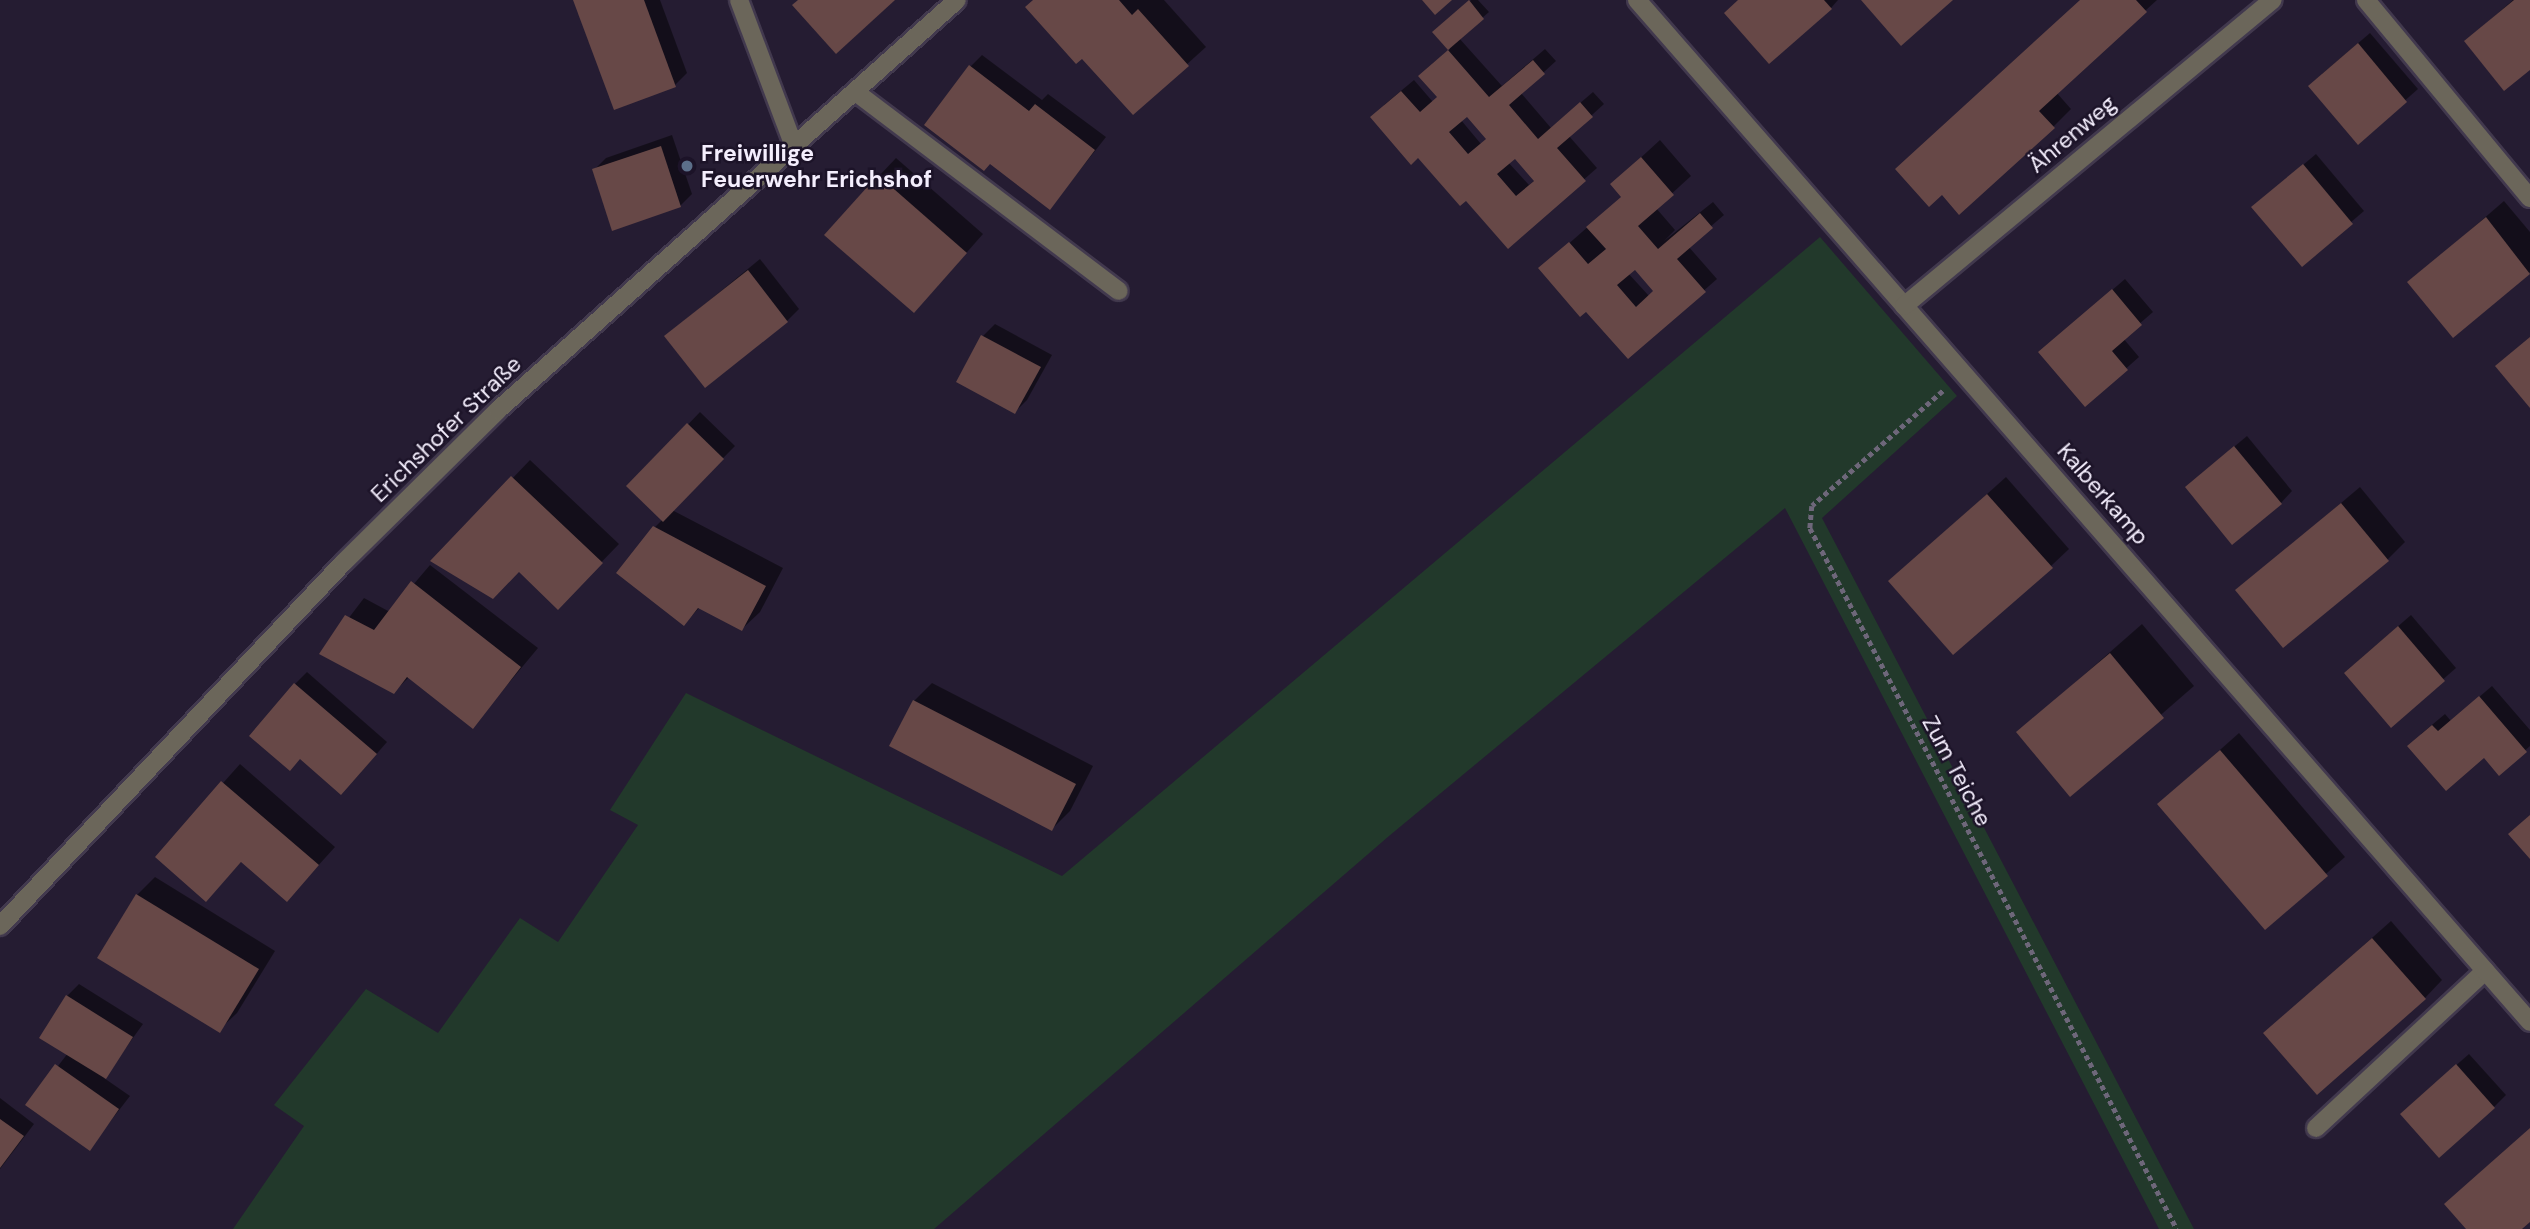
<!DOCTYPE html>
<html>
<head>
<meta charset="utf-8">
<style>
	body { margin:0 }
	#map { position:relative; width:2530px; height:1229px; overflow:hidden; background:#251c32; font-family:"DM Sans",sans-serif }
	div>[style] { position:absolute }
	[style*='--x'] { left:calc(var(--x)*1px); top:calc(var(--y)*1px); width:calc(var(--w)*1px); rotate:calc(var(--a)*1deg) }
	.green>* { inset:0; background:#22392b }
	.shadow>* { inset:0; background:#0007 }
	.building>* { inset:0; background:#674847 }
	.path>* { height:4.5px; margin-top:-2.25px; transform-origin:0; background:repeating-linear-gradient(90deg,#6e677a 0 5px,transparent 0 8.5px) }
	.roads { filter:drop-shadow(2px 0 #42394e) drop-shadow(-2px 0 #42394e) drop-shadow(0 2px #42394e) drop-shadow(0 -2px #42394e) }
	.service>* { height:18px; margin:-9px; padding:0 9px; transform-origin:9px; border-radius:9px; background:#6b665a }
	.minor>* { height:18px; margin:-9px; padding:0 9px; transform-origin:9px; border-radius:9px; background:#6b665a }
	.dots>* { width:19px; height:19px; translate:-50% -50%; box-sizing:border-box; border:4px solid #1c1328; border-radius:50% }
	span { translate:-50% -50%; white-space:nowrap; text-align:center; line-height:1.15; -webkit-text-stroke:5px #1c1328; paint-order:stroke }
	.street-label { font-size:23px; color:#f4eefd }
	.poi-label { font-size:23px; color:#f4eefd; font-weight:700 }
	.left { translate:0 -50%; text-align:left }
</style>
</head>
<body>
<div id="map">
	<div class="green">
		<div style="clip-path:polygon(1820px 237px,1957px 396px,1822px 518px,2194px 1229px,2159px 1229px,1785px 508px,1389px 836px,934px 1229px,233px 1229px,304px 1126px,274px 1105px,366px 989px,438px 1033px,520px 918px,558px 942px,638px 825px,610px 810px,686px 693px,1062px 876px)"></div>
	</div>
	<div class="shadow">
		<div style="clip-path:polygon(575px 0,660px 0,687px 73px,675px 85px)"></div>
		<div style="clip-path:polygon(1035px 0,1164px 0,1206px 47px,1133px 113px)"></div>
		<div style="clip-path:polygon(evenodd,1471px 0,1478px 0,1489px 12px,1459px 38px,1502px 86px,1545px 49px,1556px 61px,1521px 93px,1551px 128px,1593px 92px,1604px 104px,1569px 136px,1597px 168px,1508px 246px,1384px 105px,1414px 80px,1433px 102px,1439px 96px,1432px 64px,1450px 49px,1435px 32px,1471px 0,1467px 114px,1488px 138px,1481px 144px,1461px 120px,1467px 114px,1471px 0,1515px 157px,1535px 180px,1529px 185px,1508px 162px,1515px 157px)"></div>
		<div style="clip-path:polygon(1739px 0,1838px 0,1831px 8px)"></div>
		<div style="clip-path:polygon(2081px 0,2157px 0,2056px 92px,2071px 109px,2053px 127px,1942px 193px)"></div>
		<div style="clip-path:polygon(2513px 0,2530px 0,2530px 68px,2466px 41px)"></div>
		<div style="clip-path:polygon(2370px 33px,2418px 89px,2358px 142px,2322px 74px)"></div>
		<div style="clip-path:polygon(982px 55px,1042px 100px,1048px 94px,1106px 137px,1050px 208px,970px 67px)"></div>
		<div style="clip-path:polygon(672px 135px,692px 194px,680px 206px,594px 170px,606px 158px)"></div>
		<div style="clip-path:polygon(evenodd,1660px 140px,1691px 176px,1656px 208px,1675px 230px,1664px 241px,1713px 202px,1724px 215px,1688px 246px,1717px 279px,1628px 357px,1586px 309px,1541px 268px,1623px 196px,1612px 184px,1660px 140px,1642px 265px,1655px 291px,1649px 296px,1628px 273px,1642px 265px)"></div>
		<div style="clip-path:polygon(2316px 154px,2364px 211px,2302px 264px,2266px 196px)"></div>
		<div style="clip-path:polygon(896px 158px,983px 234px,931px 293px,879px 176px)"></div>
		<div style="clip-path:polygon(2504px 201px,2530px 232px,2530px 272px,2453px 335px,2409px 283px)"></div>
		<div style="clip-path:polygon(760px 259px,799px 309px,787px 321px,666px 336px)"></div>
		<div style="clip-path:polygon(2125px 279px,2153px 312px,2123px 338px,2139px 357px,2086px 404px,2053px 341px)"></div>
		<div style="clip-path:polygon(995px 324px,1052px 355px,1027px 400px,1015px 412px,958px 381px,983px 336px)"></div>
		<div style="clip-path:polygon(700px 412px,735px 446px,672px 510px,783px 568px,760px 612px,742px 629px,700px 607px,684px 624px,654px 528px,663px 519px,629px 486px)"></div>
		<div style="clip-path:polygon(2247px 436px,2292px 491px,2281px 503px,2199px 476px)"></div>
		<div style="clip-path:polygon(530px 460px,619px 544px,558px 607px,519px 570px,433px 561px)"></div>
		<div style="clip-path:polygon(2006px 477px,2069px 549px,2051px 566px,1890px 581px)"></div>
		<div style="clip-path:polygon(2360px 487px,2405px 542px,2387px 560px,2238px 590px)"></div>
		<div style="clip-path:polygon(430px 565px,538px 648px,473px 726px,409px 677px,394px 692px,322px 653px,364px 598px,390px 612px)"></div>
		<div style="clip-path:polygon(2411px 615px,2456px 668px,2391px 725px,2358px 661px)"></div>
		<div style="clip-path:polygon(2142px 624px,2194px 686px,2070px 794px,2019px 732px)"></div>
		<div style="clip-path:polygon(307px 672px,387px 742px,353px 781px,295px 684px)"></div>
		<div style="clip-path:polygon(932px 683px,1093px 766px,1070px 811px,1052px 829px,914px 701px)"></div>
		<div style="clip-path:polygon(2492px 686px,2530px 730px,2530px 746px,2499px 774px,2484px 756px,2421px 734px,2445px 714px,2451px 721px)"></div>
		<div style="clip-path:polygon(2239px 733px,2345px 857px,2265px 928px,2159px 804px)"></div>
		<div style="clip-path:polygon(240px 764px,335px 847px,287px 900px,242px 861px,206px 900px,157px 857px)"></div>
		<div style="clip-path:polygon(155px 877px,275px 951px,237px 1013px,219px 1030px,137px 895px)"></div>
		<div style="clip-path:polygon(2391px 921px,2442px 980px,2425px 998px,2265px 1033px)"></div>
		<div style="clip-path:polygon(79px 984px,143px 1024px,104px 1078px,130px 1096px,89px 1149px,28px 1105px,68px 1053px,67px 996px)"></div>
		<div style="clip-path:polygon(2469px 1054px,2506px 1095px,2494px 1107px,2414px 1102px)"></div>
		<div style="clip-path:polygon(0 1098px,34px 1124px,0 1169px)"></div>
	</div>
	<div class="building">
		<div style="clip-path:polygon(573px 0,644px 0,676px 87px,614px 110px)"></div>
		<div style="clip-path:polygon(798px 0,895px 0,836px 54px,792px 5px)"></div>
		<div style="clip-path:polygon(1033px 0,1119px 0,1132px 15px,1138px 9px,1189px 66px,1133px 115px,1082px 59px,1076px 64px,1025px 7px)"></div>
		<div style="clip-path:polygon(1422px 0,1452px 0,1435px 15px)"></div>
		<div style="clip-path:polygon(1469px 0,1484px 19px,1448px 50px,1432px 32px)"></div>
		<div style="clip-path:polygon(1738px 0,1824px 0,1832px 9px,1769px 64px,1724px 13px)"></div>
		<div style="clip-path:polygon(1861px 0,1953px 0,1901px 46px)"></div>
		<div style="clip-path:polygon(2080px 0,2136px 0,2147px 12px,2039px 111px,2055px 128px,1959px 215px,1942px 195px,1929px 207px,1895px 169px)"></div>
		<div style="clip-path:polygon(2514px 0,2530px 0,2530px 70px,2504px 91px,2464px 41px)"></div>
		<div style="clip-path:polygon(2358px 43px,2407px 102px,2358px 145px,2308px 86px)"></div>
		<div style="clip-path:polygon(evenodd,1448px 50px,1489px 97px,1533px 60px,1545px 74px,1509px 105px,1538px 139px,1580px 102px,1593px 117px,1557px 148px,1586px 181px,1508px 249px,1466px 201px,1460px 206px,1418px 158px,1411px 165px,1370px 117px,1401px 91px,1420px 112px,1437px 97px,1418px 76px,1448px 50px,1467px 117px,1486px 139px,1468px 154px,1449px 132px,1467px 117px,1448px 50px,1515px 159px,1534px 181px,1516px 196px,1497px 174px,1515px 159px)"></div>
		<div style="clip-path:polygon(969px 65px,1029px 111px,1035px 104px,1095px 150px,1050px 210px,990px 164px,984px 171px,924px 125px)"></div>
		<div style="clip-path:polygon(661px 146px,681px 207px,612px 231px,592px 169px)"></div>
		<div style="clip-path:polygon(evenodd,1641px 157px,1674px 195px,1638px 226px,1658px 249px,1700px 213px,1713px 228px,1677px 259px,1706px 292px,1628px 359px,1586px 312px,1580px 317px,1538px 268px,1569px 242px,1588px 264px,1606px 249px,1586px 227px,1621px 197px,1610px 184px,1641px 157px,1635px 270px,1653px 291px,1636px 307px,1617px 285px,1635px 270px)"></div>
		<div style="clip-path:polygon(2303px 164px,2353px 224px,2302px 267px,2251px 207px)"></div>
		<div style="clip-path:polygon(878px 175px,967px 253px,914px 313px,824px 235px)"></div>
		<div style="clip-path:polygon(2486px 217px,2530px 274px,2453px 338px,2407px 282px)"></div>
		<div style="clip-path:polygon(748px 270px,788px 322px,705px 388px,664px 336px)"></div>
		<div style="clip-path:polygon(2112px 289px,2142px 325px,2112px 351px,2128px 370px,2085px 407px,2038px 352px)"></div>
		<div style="clip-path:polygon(981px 335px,1041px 367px,1015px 414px,956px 382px)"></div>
		<div style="clip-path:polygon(2530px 337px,2530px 408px,2495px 366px)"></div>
		<div style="clip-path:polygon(687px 423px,724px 459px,663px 522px,626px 486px)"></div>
		<div style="clip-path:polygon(2234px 446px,2282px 504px,2232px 545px,2185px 487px)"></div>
		<div style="clip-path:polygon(511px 476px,603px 563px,558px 610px,519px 572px,493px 599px,430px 561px)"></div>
		<div style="clip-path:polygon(1987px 494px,2053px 568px,1953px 655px,1888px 581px)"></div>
		<div style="clip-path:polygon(2341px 503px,2389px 561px,2283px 648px,2235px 590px)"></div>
		<div style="clip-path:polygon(653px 526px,766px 586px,742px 631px,698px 608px,684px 626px,616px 573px)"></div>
		<div style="clip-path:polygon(411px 581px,521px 667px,473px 729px,407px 677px,394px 694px,319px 654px,345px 615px,374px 630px)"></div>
		<div style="clip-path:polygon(2398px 626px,2445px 681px,2391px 728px,2344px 673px)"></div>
		<div style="clip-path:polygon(2110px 653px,2164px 718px,2070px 797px,2016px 732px)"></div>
		<div style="clip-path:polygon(294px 683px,377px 754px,341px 795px,300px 759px,290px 771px,249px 736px)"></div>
		<div style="clip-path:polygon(2479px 696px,2527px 752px,2499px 776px,2484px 758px,2446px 791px,2407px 746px,2432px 725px,2438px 731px)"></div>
		<div style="clip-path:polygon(913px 700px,1076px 784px,1052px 831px,889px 746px)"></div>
		<div style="clip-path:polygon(2220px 750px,2328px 876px,2265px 930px,2157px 804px)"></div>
		<div style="clip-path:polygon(221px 781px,319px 865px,287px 902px,241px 862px,206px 902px,155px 857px)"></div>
		<div style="clip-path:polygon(2530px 815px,2530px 859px,2508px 834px)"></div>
		<div style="clip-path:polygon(136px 894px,259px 969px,220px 1033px,97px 958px)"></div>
		<div style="clip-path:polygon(2372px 938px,2426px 999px,2317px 1095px,2263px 1033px)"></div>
		<div style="clip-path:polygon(66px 995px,133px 1037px,106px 1079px,39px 1038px)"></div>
		<div style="clip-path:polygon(55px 1064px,119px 1109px,90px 1151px,25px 1105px)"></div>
		<div style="clip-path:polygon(2456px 1064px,2495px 1108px,2439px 1158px,2400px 1114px)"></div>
		<div style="clip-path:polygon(0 1119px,24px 1136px,0 1168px)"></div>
		<div style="clip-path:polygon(2530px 1128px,2530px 1222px,2522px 1229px,2466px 1229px,2444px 1204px)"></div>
	</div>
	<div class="path">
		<div style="--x:1943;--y:391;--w:174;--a:138.7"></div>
		<div style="--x:1812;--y:506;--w:22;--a:95"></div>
		<div style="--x:1810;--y:528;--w:791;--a:62.37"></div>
	</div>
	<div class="roads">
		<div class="service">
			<div style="--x:857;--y:93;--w:328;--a:37.1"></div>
			<div style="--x:2316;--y:1128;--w:231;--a:-42.9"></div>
		</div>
		<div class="minor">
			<div style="--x:739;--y:0;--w:159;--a:69.4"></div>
			<div style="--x:1637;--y:0;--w:1357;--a:48.85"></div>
			<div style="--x:2366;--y:0;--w:257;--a:50.4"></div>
			<div style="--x:1904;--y:306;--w:479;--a:-39.7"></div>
			<div style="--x:0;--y:926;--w:501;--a:-46.62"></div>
			<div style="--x:344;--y:562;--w:216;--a:-44.6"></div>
			<div style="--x:498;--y:410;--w:615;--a:-41.77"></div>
		</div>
	</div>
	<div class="dots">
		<div style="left:687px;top:166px;background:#5c6f8a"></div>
	</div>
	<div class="street-label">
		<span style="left:2072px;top:134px;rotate:-40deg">Ährenweg</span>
		<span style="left:446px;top:429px;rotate:-44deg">Erichshofer Straße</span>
		<span style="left:2103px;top:494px;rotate:49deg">Kalberkamp</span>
		<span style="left:1957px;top:771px;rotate:62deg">Zum Teiche</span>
	</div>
	<div class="poi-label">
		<span class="left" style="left:701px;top:166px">Freiwillige<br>Feuerwehr Erichshof</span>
	</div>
</div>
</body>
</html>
